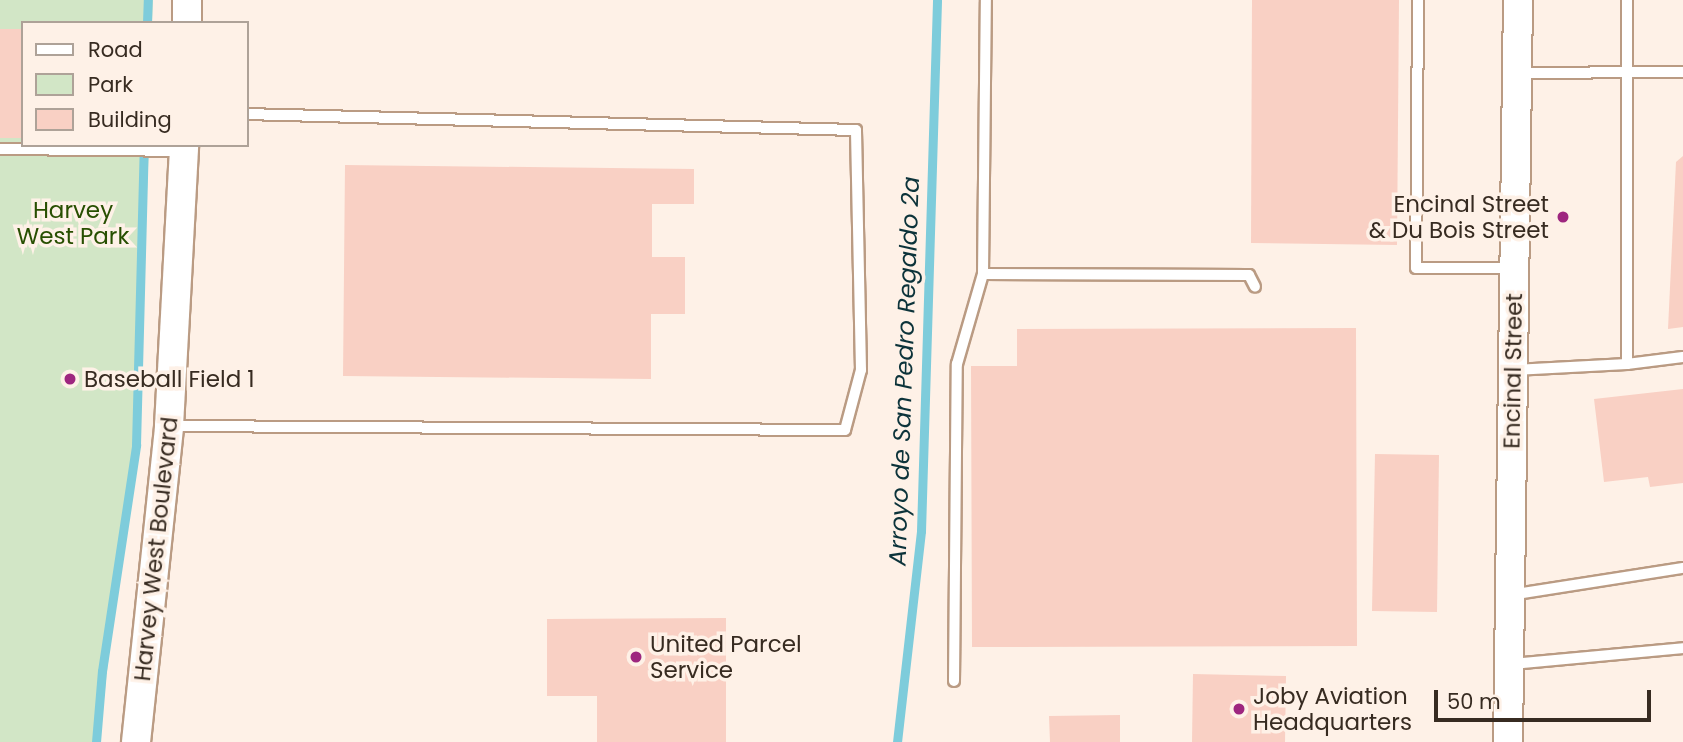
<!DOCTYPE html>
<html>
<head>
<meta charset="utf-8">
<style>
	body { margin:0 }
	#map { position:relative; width:1683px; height:742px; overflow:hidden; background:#fef1e7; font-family:Poppins,sans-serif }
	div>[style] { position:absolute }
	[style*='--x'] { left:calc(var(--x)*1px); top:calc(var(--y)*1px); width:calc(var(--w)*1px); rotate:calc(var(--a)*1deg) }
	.green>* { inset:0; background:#d2e6c6 }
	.stream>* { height:9px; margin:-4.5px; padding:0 4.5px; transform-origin:4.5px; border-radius:4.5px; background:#7eccdb }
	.building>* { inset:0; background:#f9d0c4 }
	.roads { filter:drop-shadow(2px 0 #ba9b83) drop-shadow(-2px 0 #ba9b83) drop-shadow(0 2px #ba9b83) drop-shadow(0 -2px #ba9b83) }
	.service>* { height:10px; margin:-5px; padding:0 5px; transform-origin:5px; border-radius:5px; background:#fff }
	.tertiary>* { height:28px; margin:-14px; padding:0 14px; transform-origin:14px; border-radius:14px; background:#fff }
	.dots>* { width:19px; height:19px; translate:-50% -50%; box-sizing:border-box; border:4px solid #fef1e7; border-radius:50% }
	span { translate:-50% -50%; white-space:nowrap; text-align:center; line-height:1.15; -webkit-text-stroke:7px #fef1e7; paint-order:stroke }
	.poi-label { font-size:23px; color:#372b21 }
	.right { translate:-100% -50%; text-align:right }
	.left { translate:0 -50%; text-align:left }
	.park-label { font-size:23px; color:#284f01 }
	.street-label { font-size:23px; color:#372b21 }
	.water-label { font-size:24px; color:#0c333a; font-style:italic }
	.legend { position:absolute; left:21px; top:21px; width:228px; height:126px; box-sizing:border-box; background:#fef1e7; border:2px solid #aea298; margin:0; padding:9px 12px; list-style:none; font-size:21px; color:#372b21 }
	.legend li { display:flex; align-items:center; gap:14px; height:35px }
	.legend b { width:35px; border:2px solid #aea298 }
	.scale { position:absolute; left:1434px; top:690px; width:217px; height:32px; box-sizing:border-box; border:4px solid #372b21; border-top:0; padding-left:9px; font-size:21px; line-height:24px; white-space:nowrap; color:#372b21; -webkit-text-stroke:5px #fef1e7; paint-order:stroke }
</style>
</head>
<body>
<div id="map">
	<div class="green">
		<div style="clip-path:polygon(0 0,153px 0,152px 23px,23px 23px,23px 145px,149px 145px,138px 400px,99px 742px,0 742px)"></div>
	</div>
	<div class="stream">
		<div style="--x:147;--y:23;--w:23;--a:-88"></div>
		<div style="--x:96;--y:742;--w:71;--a:-85.2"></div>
		<div style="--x:102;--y:671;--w:229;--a:-81.4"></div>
		<div style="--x:136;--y:445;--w:300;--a:-88.5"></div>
		<div style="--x:897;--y:742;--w:212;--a:-83.5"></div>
		<div style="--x:921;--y:531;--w:531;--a:-88.27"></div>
	</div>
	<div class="building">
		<div style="clip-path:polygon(1252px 0,1399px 0,1397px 245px,1251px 243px)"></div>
		<div style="clip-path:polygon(0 29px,23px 29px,23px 138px,0 138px)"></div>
		<div style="clip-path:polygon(1683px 156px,1683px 327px,1668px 329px,1676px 162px)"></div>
		<div style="clip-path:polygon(345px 165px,694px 169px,694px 204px,652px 204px,652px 257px,685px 257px,685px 314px,651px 314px,651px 379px,343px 376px)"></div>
		<div style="clip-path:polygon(1356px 328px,1357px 646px,972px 647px,971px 366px,1017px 366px,1017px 329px)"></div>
		<div style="clip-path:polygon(1683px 389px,1683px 483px,1650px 487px,1648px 477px,1604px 482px,1594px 399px)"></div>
		<div style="clip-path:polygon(1375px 454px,1439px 455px,1437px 612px,1372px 611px)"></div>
		<div style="clip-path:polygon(726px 618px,726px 742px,597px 742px,597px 696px,547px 696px,547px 619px)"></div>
		<div style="clip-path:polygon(1193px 674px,1286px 676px,1285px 742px,1192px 742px)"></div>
		<div style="clip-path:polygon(1120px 715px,1120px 742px,1050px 742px,1049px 716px)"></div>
	</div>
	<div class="roads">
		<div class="service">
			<div style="--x:1418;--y:0;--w:268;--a:90.4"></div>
			<div style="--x:1416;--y:268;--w:96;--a:0"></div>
			<div style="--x:1627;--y:0;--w:364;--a:90"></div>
			<div style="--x:1627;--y:364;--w:56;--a:-7.1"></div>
			<div style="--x:1520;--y:73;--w:163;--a:-0.4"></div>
			<div style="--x:0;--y:149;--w:183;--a:0.6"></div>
			<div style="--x:983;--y:274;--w:266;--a:0.2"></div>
			<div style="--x:1249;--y:275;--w:13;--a:63"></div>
			<div style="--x:1514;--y:370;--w:113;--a:-3"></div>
			<div style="--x:169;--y:426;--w:676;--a:0.34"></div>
			<div style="--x:845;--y:430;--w:62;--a:-75.1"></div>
			<div style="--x:861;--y:370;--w:240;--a:-91.2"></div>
			<div style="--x:856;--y:130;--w:609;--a:-178.5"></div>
			<div style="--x:1510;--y:595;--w:175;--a:-8.9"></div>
			<div style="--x:1512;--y:664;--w:172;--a:-5.3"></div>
			<div style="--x:954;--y:681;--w:317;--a:-89.5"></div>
			<div style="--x:957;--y:364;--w:94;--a:-73.9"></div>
			<div style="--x:983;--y:274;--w:274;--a:-89.4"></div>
		</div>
		<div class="tertiary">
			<div style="--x:187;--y:23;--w:23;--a:-90"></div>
			<div style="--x:136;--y:742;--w:318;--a:-84"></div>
			<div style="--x:169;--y:426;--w:281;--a:-86.9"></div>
			<div style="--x:1508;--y:742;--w:742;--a:-89.23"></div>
		</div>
	</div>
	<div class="dots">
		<div style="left:1563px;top:217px;background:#9e267f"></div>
		<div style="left:70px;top:379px;background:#9e267f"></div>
		<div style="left:636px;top:657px;background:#9e267f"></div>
		<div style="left:1239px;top:709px;background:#9e267f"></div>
	</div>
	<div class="poi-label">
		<span class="right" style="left:1549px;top:217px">Encinal Street<br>&amp; Du Bois Street</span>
		<span class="left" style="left:84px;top:379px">Baseball Field 1</span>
		<span class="left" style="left:650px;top:657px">United Parcel<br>Service</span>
		<span class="left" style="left:1253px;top:709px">Joby Aviation<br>Headquarters</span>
	</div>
	<div class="park-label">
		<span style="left:73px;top:223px">Harvey<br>West Park</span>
	</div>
	<div class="street-label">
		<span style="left:1513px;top:371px;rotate:-89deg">Encinal Street</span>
		<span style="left:156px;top:549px;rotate:-84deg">Harvey West Boulevard</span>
	</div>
	<div class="water-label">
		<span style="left:904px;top:371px;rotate:-88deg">Arroyo de San Pedro Regaldo 2a</span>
	</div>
	<ul class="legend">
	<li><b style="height:9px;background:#fff"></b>Road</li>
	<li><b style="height:19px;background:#d2e6c6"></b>Park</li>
	<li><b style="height:19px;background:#f9d0c4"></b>Building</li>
	</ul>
	<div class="scale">50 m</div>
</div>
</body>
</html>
